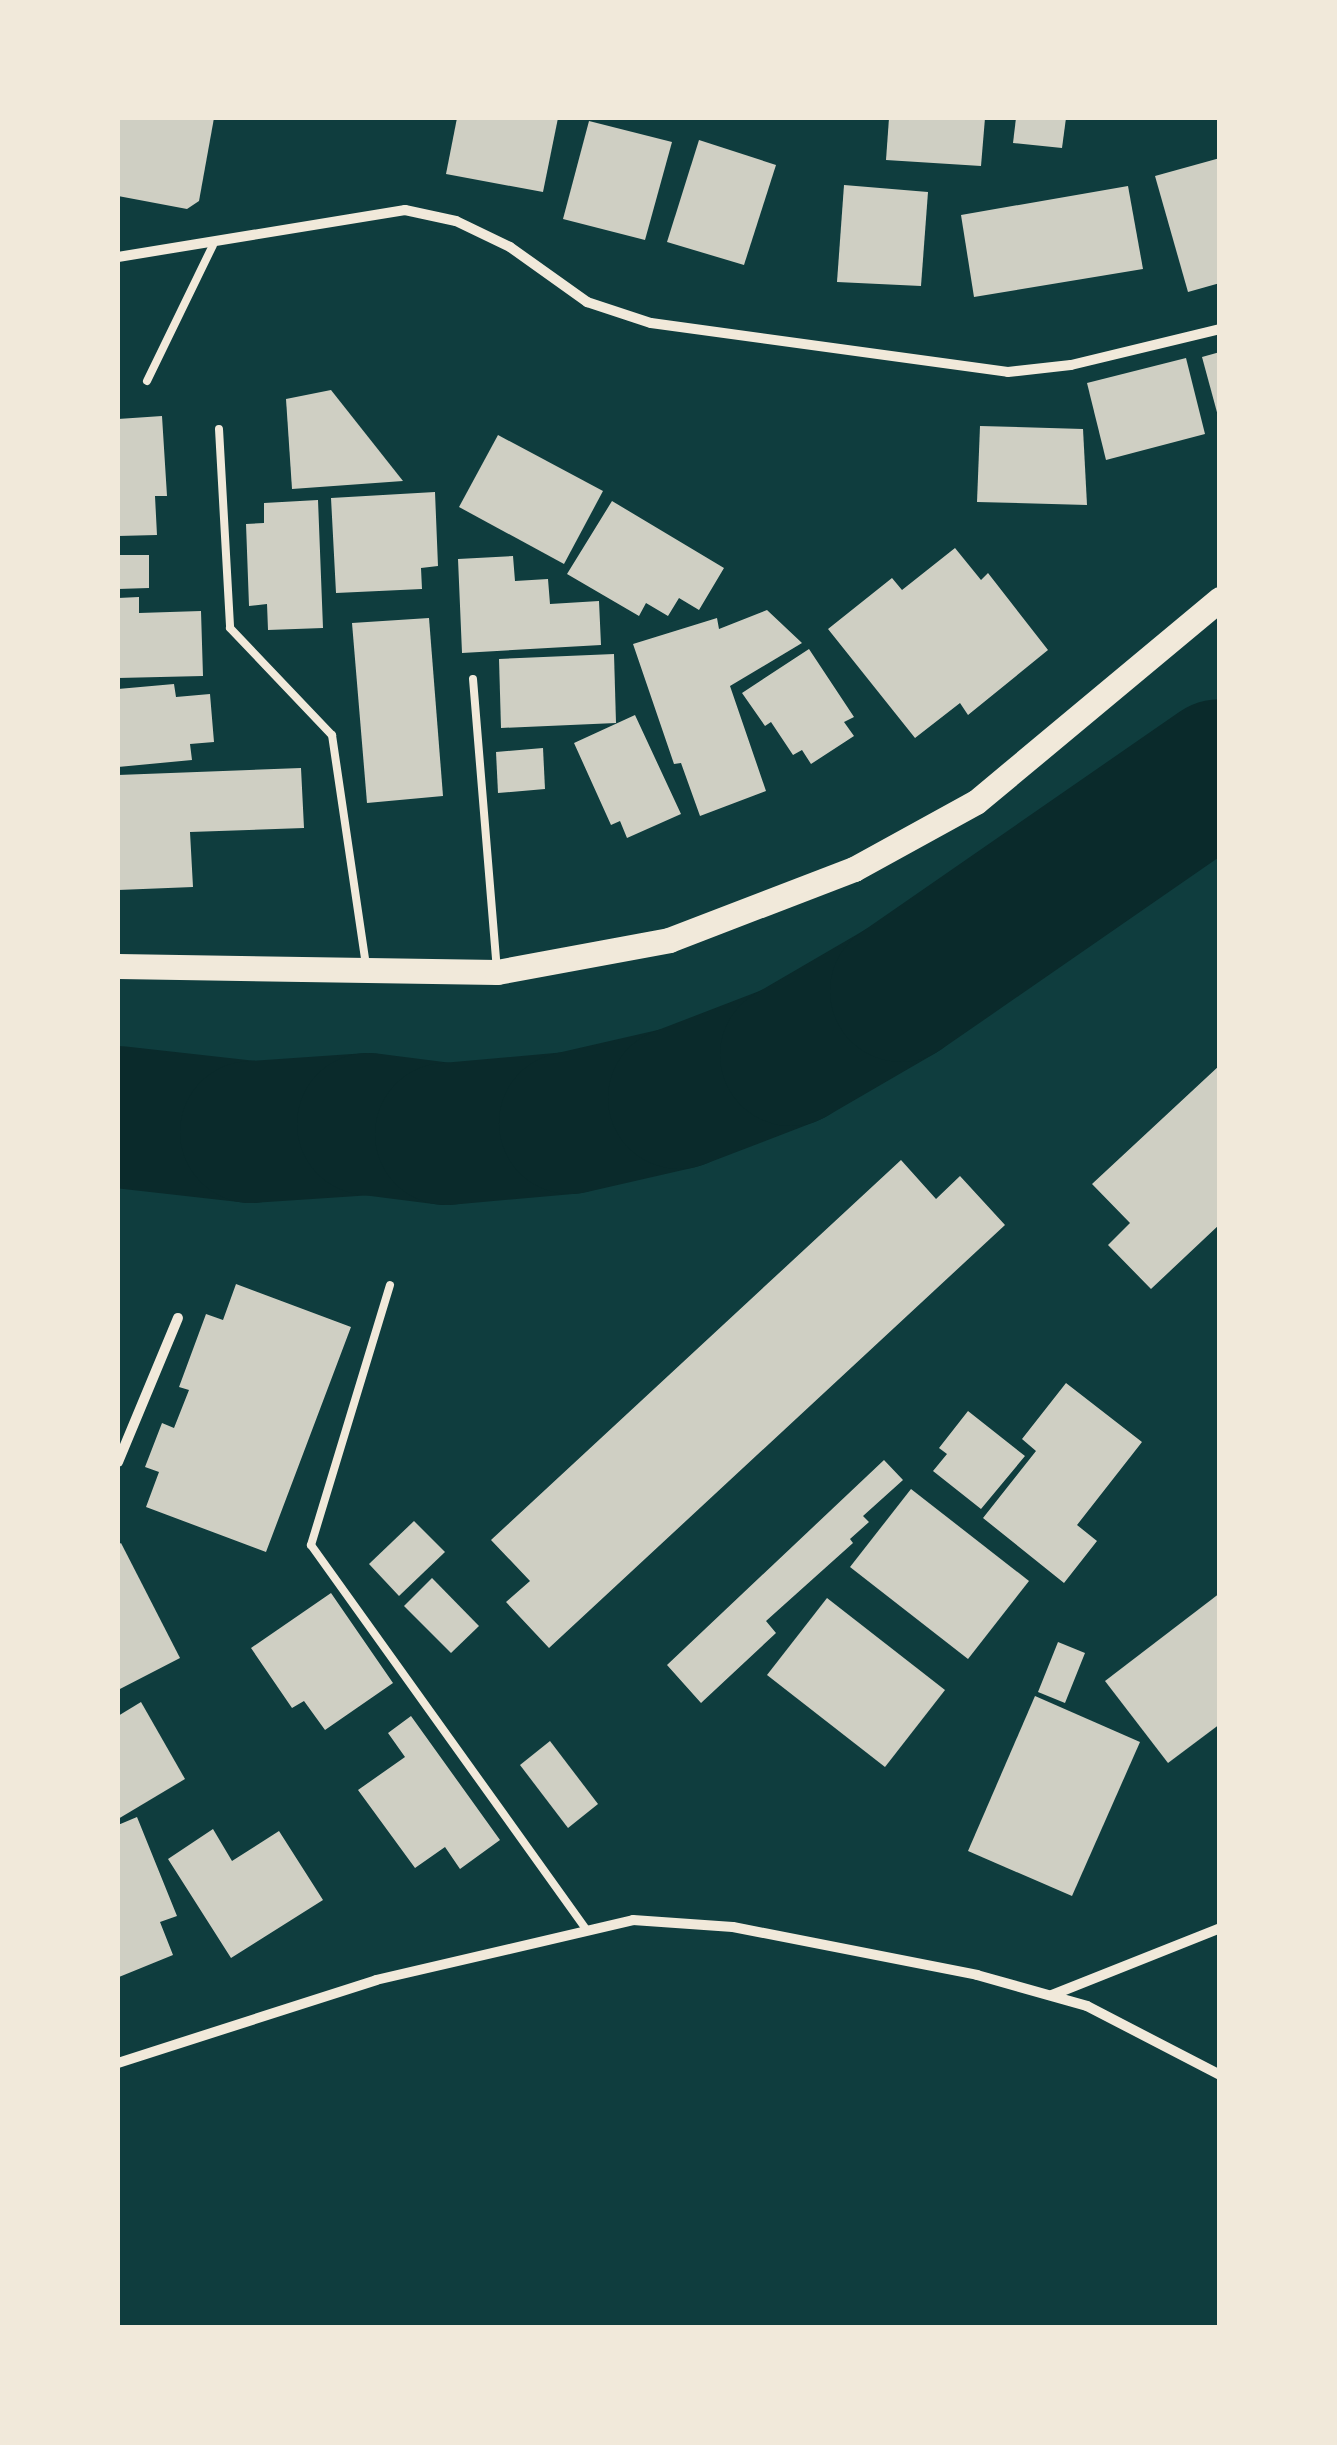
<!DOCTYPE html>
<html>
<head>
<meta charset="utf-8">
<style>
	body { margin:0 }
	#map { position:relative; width:1337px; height:2445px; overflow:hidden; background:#0f3d3e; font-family:Barlow,sans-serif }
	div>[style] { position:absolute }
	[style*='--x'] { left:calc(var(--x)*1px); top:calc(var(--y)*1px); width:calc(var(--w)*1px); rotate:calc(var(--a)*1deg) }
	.river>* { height:142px; margin:-71px; padding:0 71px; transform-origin:71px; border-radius:71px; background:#0a2a2b }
	.building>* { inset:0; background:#cfcfc3 }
	.service>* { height:8px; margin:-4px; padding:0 4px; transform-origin:4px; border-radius:4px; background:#f1e9da }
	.minor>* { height:10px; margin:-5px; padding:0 5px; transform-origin:5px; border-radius:5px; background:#f1e9da }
	.primary>* { height:25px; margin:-12.5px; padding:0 12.5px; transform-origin:12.5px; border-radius:12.5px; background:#f1e9da }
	span { translate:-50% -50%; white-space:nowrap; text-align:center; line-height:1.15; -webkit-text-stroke:9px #f1e9da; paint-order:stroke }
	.frame { position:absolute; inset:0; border:120px solid #f1e9da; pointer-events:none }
</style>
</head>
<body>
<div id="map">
	<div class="river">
		<div style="--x:118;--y:1117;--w:134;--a:6.4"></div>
		<div style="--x:251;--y:1132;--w:117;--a:-3.9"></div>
		<div style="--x:368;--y:1124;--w:79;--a:7.3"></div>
		<div style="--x:446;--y:1134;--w:124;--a:-5.1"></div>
		<div style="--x:570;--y:1123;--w:112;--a:-12.9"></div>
		<div style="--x:679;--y:1098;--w:120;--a:-21"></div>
		<div style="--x:791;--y:1055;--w:127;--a:-30.2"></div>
		<div style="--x:901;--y:991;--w:388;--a:-34.7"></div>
	</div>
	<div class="building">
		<div style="clip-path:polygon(118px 118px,214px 118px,199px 201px,187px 209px,118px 196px)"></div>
		<div style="clip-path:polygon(457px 118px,558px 118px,543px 192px,446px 174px)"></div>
		<div style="clip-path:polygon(889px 118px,985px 118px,981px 166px,886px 160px)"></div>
		<div style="clip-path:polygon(1016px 118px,1066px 118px,1062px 148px,1013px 143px)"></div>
		<div style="clip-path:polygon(589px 121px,672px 142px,645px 240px,563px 219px)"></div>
		<div style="clip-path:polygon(699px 140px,776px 165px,744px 265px,667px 242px)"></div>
		<div style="clip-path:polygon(1220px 158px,1220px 283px,1188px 292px,1155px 176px)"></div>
		<div style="clip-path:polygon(844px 185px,928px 192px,921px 286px,837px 282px)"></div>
		<div style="clip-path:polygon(1128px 186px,1143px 269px,974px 297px,961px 215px)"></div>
		<div style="clip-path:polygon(1220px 352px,1220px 416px,1218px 416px,1202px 357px)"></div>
		<div style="clip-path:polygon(1186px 358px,1205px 434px,1106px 460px,1087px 383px)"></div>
		<div style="clip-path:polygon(331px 390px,403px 481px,292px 489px,286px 399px)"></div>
		<div style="clip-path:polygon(162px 416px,167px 496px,155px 496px,157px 535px,118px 536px,118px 419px)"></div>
		<div style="clip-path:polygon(980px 426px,1083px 429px,1087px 505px,977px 502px)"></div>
		<div style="clip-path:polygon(498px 435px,603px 491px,564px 564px,459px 507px)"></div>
		<div style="clip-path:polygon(435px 492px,438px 566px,421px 568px,422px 589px,336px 593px,331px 498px)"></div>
		<div style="clip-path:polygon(318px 500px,323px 628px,268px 630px,267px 604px,249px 606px,246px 524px,264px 523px,264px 503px)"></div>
		<div style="clip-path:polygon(612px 501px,724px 568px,699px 610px,679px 598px,668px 616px,646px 603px,639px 616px,567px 574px)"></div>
		<div style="clip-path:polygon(955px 548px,981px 580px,988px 573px,1048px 650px,968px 715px,960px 703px,915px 738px,828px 629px,892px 578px,902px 590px)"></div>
		<div style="clip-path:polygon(118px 555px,149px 555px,149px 588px,118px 589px)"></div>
		<div style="clip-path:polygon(513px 556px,515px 581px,548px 579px,550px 604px,599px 601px,601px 645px,462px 653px,458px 559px)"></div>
		<div style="clip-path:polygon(139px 597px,139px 613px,201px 611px,203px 676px,118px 678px,118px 598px)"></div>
		<div style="clip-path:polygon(767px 610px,802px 643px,730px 686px,766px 791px,700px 816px,681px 763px,674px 764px,633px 644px,717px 618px,719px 629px)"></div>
		<div style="clip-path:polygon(429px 618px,443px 796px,367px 803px,352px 623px)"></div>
		<div style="clip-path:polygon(809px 649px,854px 717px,844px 722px,854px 736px,811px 764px,802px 750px,793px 755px,771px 722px,765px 726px,742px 693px)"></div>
		<div style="clip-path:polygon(614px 654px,616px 723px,501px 728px,499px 659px)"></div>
		<div style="clip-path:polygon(174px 684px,176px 697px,210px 694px,214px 742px,190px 744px,192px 760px,118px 767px,118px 689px)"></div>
		<div style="clip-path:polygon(635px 715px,681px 814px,627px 838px,620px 821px,611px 825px,574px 743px)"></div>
		<div style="clip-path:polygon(543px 748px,545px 789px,498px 793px,496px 752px)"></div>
		<div style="clip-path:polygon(301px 768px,304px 828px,190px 832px,193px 887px,118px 890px,118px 775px)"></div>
		<div style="clip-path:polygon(1220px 1065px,1220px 1224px,1151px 1289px,1108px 1245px,1130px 1223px,1092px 1184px)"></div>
		<div style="clip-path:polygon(901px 1160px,936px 1199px,960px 1176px,1005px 1225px,549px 1648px,506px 1602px,530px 1581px,491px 1540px)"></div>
		<div style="clip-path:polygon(236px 1284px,351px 1327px,266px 1552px,146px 1507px,159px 1472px,145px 1467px,162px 1423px,174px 1428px,189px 1390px,179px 1387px,206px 1314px,223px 1320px)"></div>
		<div style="clip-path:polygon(1066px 1383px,1142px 1442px,1077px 1525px,1097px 1541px,1064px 1583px,983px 1518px,1036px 1451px,1022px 1439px)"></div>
		<div style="clip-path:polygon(968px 1411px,1025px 1456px,981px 1509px,933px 1471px,947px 1454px,939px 1448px)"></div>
		<div style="clip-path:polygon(884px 1460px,903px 1480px,863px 1516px,869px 1522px,850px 1539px,853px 1543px,766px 1621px,776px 1633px,701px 1703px,667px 1665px)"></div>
		<div style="clip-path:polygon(911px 1489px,1029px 1581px,968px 1659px,850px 1567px)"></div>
		<div style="clip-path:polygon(414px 1521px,445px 1552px,399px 1596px,369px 1564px)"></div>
		<div style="clip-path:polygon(121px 1543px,180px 1658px,118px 1690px,118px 1545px)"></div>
		<div style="clip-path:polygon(432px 1578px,479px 1626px,451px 1653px,404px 1606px)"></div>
		<div style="clip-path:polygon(331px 1593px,393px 1683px,325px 1730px,304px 1701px,292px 1708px,251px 1648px)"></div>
		<div style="clip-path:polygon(1220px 1593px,1220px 1724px,1168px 1763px,1105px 1681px)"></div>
		<div style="clip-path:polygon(827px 1598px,945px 1690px,885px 1767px,767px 1675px)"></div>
		<div style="clip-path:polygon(1058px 1642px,1085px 1653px,1065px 1703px,1038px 1692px)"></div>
		<div style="clip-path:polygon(1035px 1696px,1140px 1742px,1072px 1896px,968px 1851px)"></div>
		<div style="clip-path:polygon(141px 1702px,185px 1779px,118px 1819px,118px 1716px)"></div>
		<div style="clip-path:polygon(411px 1716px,500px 1840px,460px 1869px,445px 1847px,415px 1868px,358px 1790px,405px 1757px,388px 1733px)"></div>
		<div style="clip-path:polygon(550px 1741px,598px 1804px,568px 1828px,520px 1765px)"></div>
		<div style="clip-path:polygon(137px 1817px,177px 1916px,160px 1922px,173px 1955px,119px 1977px,118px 1825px)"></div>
		<div style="clip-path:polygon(213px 1829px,232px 1861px,279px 1831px,323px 1900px,231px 1958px,168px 1859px)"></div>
	</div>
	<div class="service">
		<div style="--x:147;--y:381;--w:151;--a:-64.1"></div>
		<div style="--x:219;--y:429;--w:199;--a:86.8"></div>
		<div style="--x:230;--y:628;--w:148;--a:46.4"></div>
		<div style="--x:332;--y:735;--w:232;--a:81.6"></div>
		<div style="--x:473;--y:679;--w:291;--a:85.3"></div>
		<div style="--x:390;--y:1285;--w:272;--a:106.9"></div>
		<div style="--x:311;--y:1545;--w:471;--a:54.4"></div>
	</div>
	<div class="minor">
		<div style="--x:118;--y:257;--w:291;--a:-9.3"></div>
		<div style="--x:405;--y:210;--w:52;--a:12.2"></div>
		<div style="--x:456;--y:221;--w:60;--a:25.7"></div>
		<div style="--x:510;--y:247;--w:95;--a:35.5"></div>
		<div style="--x:587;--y:302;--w:67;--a:18.2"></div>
		<div style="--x:651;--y:323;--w:360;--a:7.8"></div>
		<div style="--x:1008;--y:372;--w:63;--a:-6.3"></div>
		<div style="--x:1071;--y:365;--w:153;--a:-13.6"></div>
		<div style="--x:118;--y:1462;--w:156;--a:-67.4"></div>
		<div style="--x:1052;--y:1995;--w:181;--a:-21.7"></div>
		<div style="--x:118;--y:2063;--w:271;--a:-17.8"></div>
		<div style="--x:376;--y:1980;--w:264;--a:-13.1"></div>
		<div style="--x:633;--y:1920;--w:100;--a:4"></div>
		<div style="--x:733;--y:1927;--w:249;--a:11.1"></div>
		<div style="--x:977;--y:1975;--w:114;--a:15.7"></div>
		<div style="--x:1087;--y:2006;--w:150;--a:27.4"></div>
	</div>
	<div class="primary">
		<div style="--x:118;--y:966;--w:379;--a:0.9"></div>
		<div style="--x:497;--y:972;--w:175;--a:-10.5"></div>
		<div style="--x:669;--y:940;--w:198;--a:-21"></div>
		<div style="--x:854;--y:869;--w:139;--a:-28.8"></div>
		<div style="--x:976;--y:802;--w:317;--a:-39.8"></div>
	</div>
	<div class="frame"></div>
</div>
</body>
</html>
